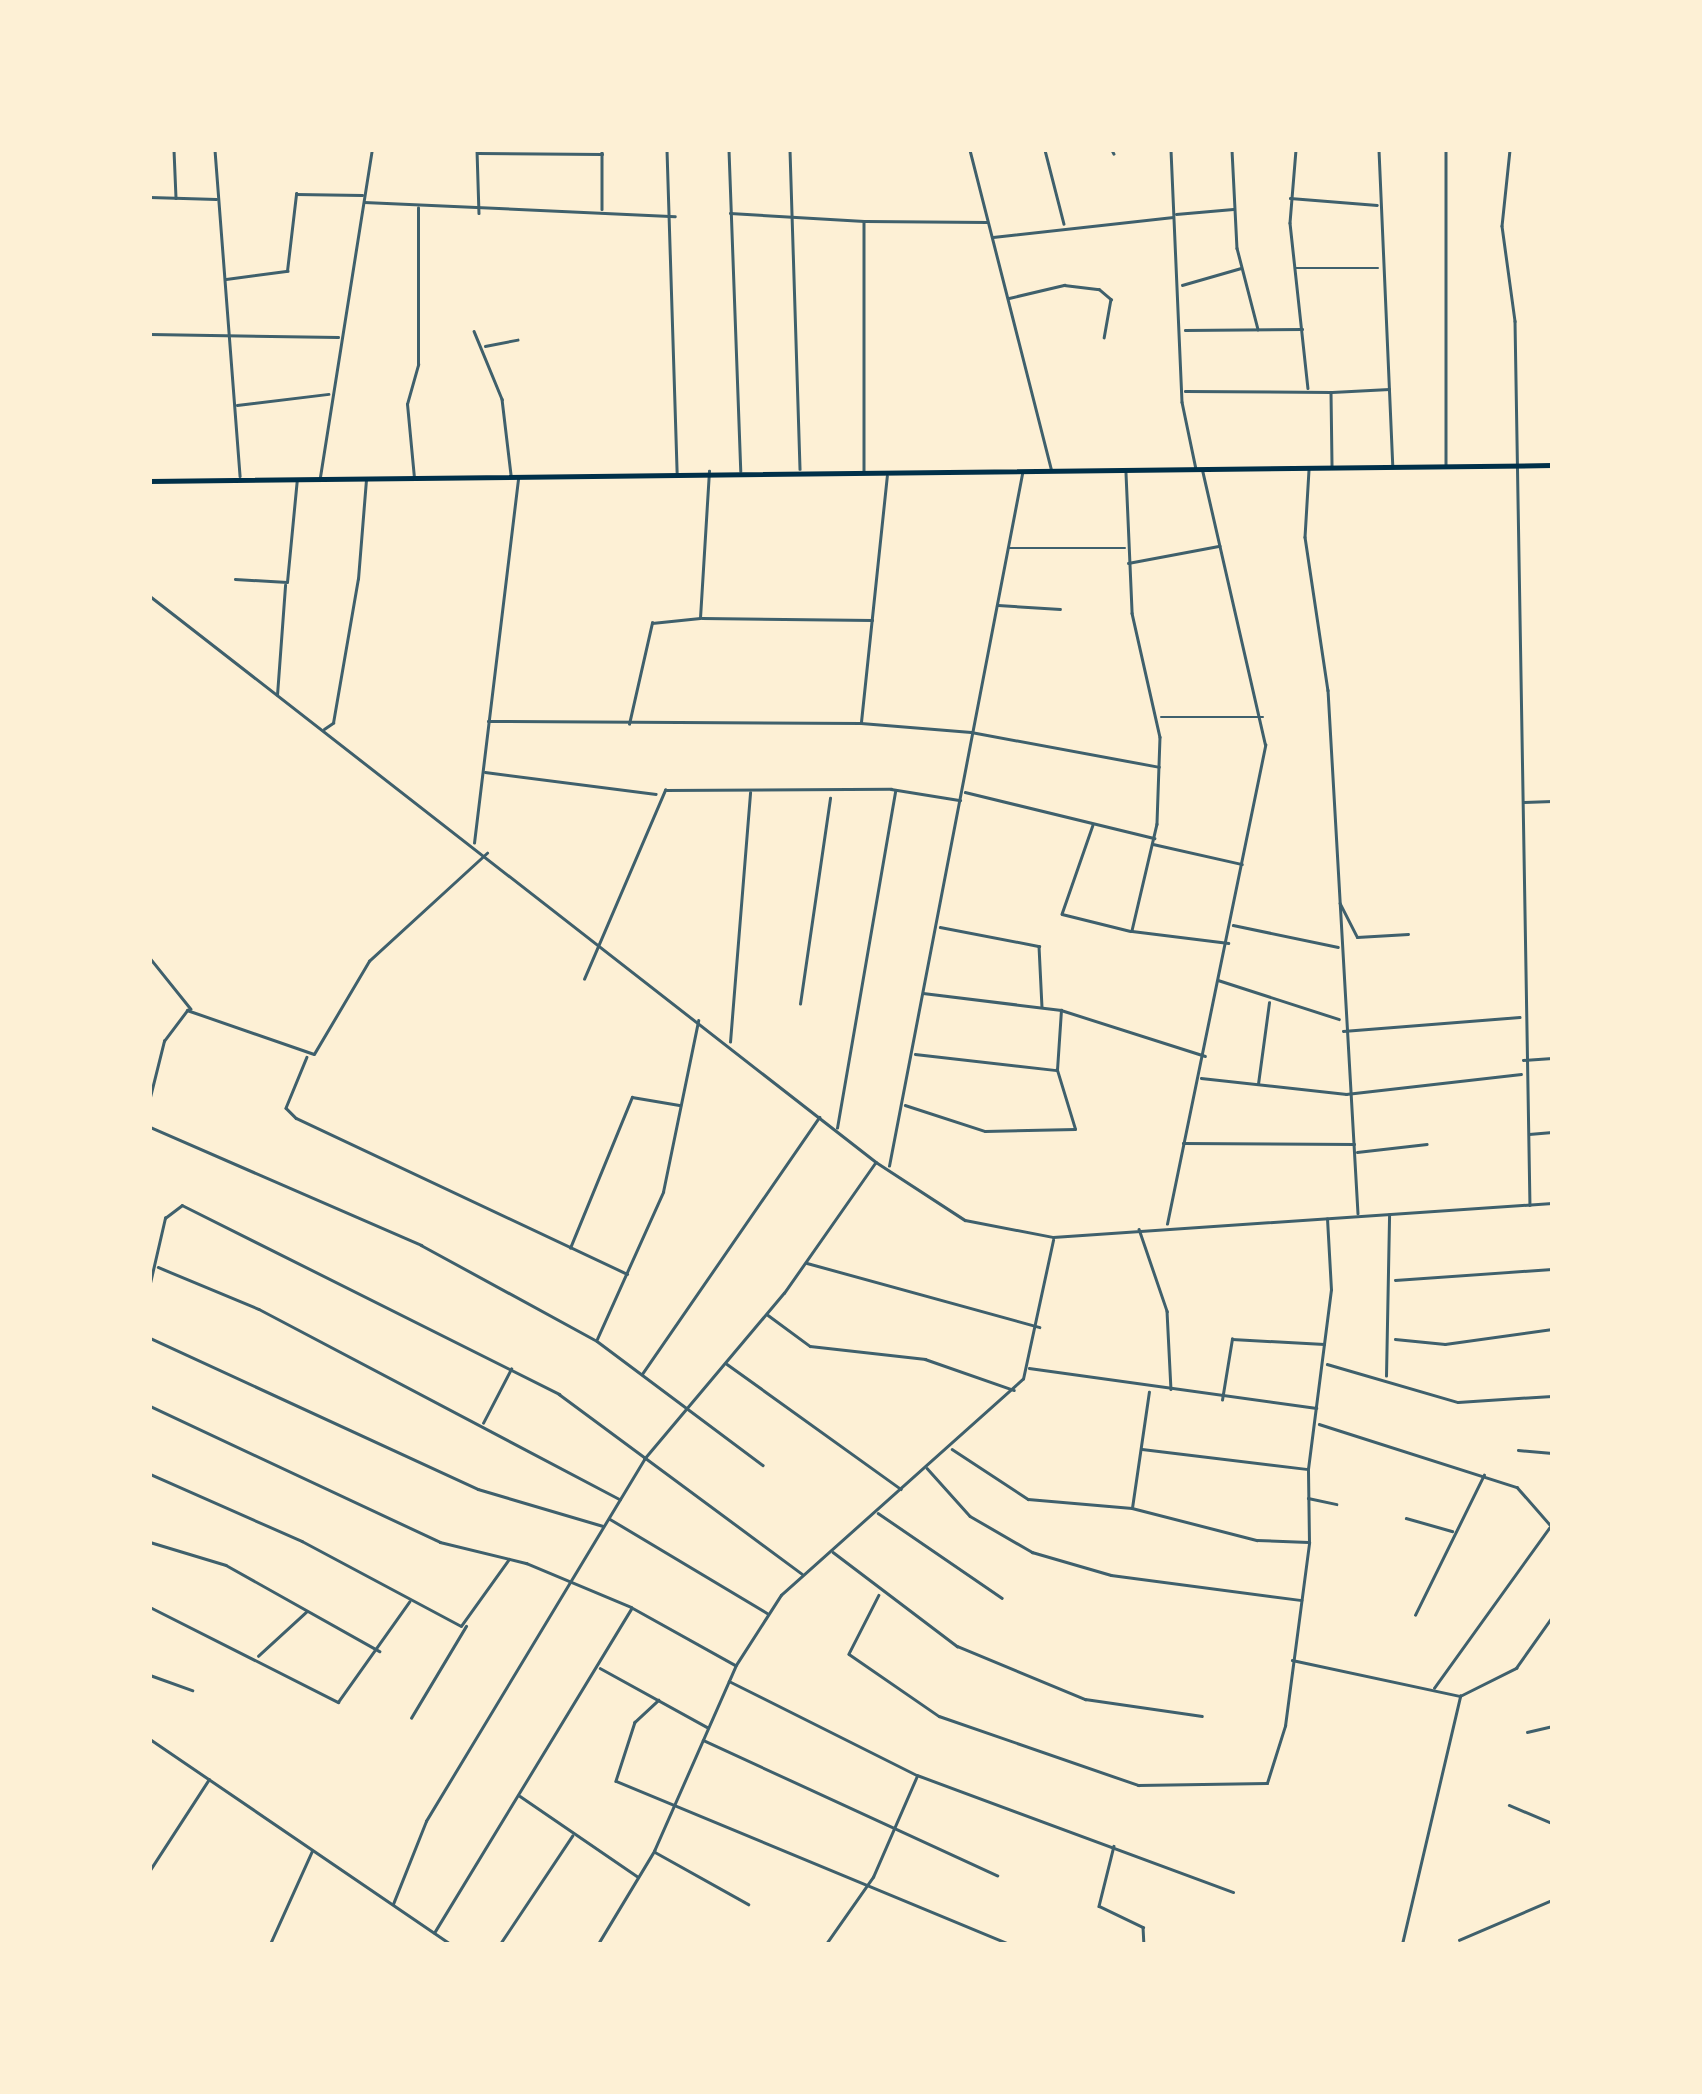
<!DOCTYPE html>
<html>
<head>
<meta charset="utf-8">
<style>
	body { margin:0 }
	#map { position:relative; width:1702px; height:2094px; overflow:hidden; background:#fdf0d5; font-family:"IBM Plex Sans",sans-serif }
	div>[style] { position:absolute }
	[style*='--x'] { left:calc(var(--x)*1px); top:calc(var(--y)*1px); width:calc(var(--w)*1px); rotate:calc(var(--a)*1deg) }
	.minor>* { height:2.5px; margin:-1.25px; padding:0 1.25px; transform-origin:1.25px; border-radius:1.25px; background:#3f606c }
	.primary>* { height:5px; margin:-2.5px; padding:0 2.5px; transform-origin:2.5px; border-radius:2.5px; background:#003049 }
	span { translate:-50% -50%; white-space:nowrap; text-align:center; line-height:1.15; -webkit-text-stroke:8px #fdf0d5; paint-order:stroke }
	.frame { position:absolute; inset:0; border:152px solid #fdf0d5; pointer-events:none }
</style>
</head>
<body>
<div id="map">
	<div class="minor">
		<div style="--x:174;--y:150;--w:48;--a:87.6"></div>
		<div style="--x:215;--y:150;--w:327;--a:85.6"></div>
		<div style="--x:477;--y:150;--w:63;--a:88.2"></div>
		<div style="--x:602;--y:150;--w:59;--a:90"></div>
		<div style="--x:667;--y:150;--w:322;--a:88.2"></div>
		<div style="--x:729;--y:150;--w:321;--a:87.9"></div>
		<div style="--x:790;--y:150;--w:319;--a:88.2"></div>
		<div style="--x:970;--y:150;--w:331;--a:75.7"></div>
		<div style="--x:1045;--y:150;--w:76;--a:75.6"></div>
		<div style="--x:1112;--y:150;--w:4;--a:63"></div>
		<div style="--x:1171;--y:150;--w:252;--a:87.5"></div>
		<div style="--x:1182;--y:402;--w:68;--a:78.2"></div>
		<div style="--x:1232;--y:150;--w:98;--a:87.1"></div>
		<div style="--x:1237;--y:248;--w:84;--a:75.5"></div>
		<div style="--x:1296;--y:150;--w:73;--a:94.7"></div>
		<div style="--x:1290;--y:223;--w:166;--a:83.8"></div>
		<div style="--x:1379;--y:150;--w:316;--a:87.5"></div>
		<div style="--x:1446;--y:150;--w:316;--a:90"></div>
		<div style="--x:1510;--y:150;--w:76;--a:96"></div>
		<div style="--x:1502;--y:226;--w:96;--a:82.2"></div>
		<div style="--x:1515;--y:321;--w:884;--a:89.03"></div>
		<div style="--x:477;--y:153;--w:125;--a:0.5"></div>
		<div style="--x:150;--y:197;--w:66;--a:1.7"></div>
		<div style="--x:1290;--y:198;--w:87;--a:4.6"></div>
		<div style="--x:364;--y:202;--w:311;--a:2.6"></div>
		<div style="--x:730;--y:213;--w:134;--a:3.4"></div>
		<div style="--x:864;--y:221;--w:249;--a:90"></div>
		<div style="--x:1176;--y:214;--w:57;--a:-5"></div>
		<div style="--x:865;--y:221;--w:122;--a:0.5"></div>
		<div style="--x:993;--y:237;--w:181;--a:-6.3"></div>
		<div style="--x:1296;--y:268;--w:82;--a:0"></div>
		<div style="--x:226;--y:279;--w:62;--a:-7.5"></div>
		<div style="--x:287;--y:271;--w:78;--a:-83.3"></div>
		<div style="--x:296;--y:194;--w:66;--a:0.9"></div>
		<div style="--x:1182;--y:285;--w:61;--a:-16.1"></div>
		<div style="--x:1009;--y:298;--w:57;--a:-13.3"></div>
		<div style="--x:1064;--y:285;--w:35;--a:7"></div>
		<div style="--x:1099;--y:289;--w:16;--a:40"></div>
		<div style="--x:1111;--y:299;--w:39;--a:100"></div>
		<div style="--x:1185;--y:330;--w:117;--a:-0.5"></div>
		<div style="--x:474;--y:331;--w:74;--a:67.6"></div>
		<div style="--x:502;--y:399;--w:76;--a:83.2"></div>
		<div style="--x:150;--y:334;--w:188;--a:0.9"></div>
		<div style="--x:485;--y:346;--w:33;--a:-11"></div>
		<div style="--x:1185;--y:391;--w:146;--a:0.4"></div>
		<div style="--x:1331;--y:392;--w:75;--a:89.2"></div>
		<div style="--x:1332;--y:392;--w:57;--a:-3"></div>
		<div style="--x:237;--y:405;--w:92;--a:-6.9"></div>
		<div style="--x:1309;--y:470;--w:67;--a:93.4"></div>
		<div style="--x:1305;--y:537;--w:155;--a:81.5"></div>
		<div style="--x:1328;--y:690;--w:524;--a:86.72"></div>
		<div style="--x:1126;--y:473;--w:140;--a:87.5"></div>
		<div style="--x:1132;--y:613;--w:127;--a:77.3"></div>
		<div style="--x:1160;--y:737;--w:87;--a:92"></div>
		<div style="--x:1157;--y:824;--w:110;--a:103.2"></div>
		<div style="--x:1132;--y:931;--w:97;--a:7.1"></div>
		<div style="--x:320;--y:477;--w:331;--a:-81"></div>
		<div style="--x:414;--y:478;--w:74;--a:-95.4"></div>
		<div style="--x:407;--y:404;--w:41;--a:-74.2"></div>
		<div style="--x:418;--y:365;--w:157;--a:-90"></div>
		<div style="--x:1009;--y:548;--w:116;--a:0"></div>
		<div style="--x:1128;--y:563;--w:93;--a:-10.6"></div>
		<div style="--x:235;--y:579;--w:52;--a:3.3"></div>
		<div style="--x:287;--y:582;--w:103;--a:-84.5"></div>
		<div style="--x:150;--y:596;--w:921;--a:37.94"></div>
		<div style="--x:876;--y:1162;--w:106;--a:33.1"></div>
		<div style="--x:965;--y:1220;--w:90;--a:10.9"></div>
		<div style="--x:1053;--y:1237;--w:500;--a:-3.9"></div>
		<div style="--x:998;--y:605;--w:62;--a:3.7"></div>
		<div style="--x:702;--y:618;--w:170;--a:0.7"></div>
		<div style="--x:277;--y:695;--w:110;--a:-85.8"></div>
		<div style="--x:1161;--y:717;--w:102;--a:0"></div>
		<div style="--x:488;--y:721;--w:373;--a:0.3"></div>
		<div style="--x:861;--y:723;--w:110;--a:4.7"></div>
		<div style="--x:971;--y:732;--w:191;--a:10.5"></div>
		<div style="--x:861;--y:722;--w:247;--a:-84"></div>
		<div style="--x:629;--y:724;--w:104;--a:-77.2"></div>
		<div style="--x:652;--y:623;--w:48;--a:-5.9"></div>
		<div style="--x:700;--y:618;--w:147;--a:-86.5"></div>
		<div style="--x:324;--y:729;--w:11;--a:-34"></div>
		<div style="--x:333;--y:723;--w:146;--a:-80.2"></div>
		<div style="--x:358;--y:579;--w:99;--a:-85.4"></div>
		<div style="--x:485;--y:772;--w:172;--a:7.3"></div>
		<div style="--x:965;--y:792;--w:195;--a:13.7"></div>
		<div style="--x:1524;--y:802;--w:28;--a:-2"></div>
		<div style="--x:1093;--y:825;--w:94;--a:109.2"></div>
		<div style="--x:1062;--y:914;--w:70;--a:14"></div>
		<div style="--x:474;--y:843;--w:367;--a:-83.1"></div>
		<div style="--x:1153;--y:844;--w:91;--a:12.7"></div>
		<div style="--x:1340;--y:903;--w:38;--a:63"></div>
		<div style="--x:1357;--y:937;--w:51;--a:-3.4"></div>
		<div style="--x:1233;--y:925;--w:107;--a:11.8"></div>
		<div style="--x:940;--y:927;--w:101;--a:10.9"></div>
		<div style="--x:1039;--y:946;--w:61;--a:87.2"></div>
		<div style="--x:150;--y:958;--w:65;--a:51.2"></div>
		<div style="--x:584;--y:979;--w:206;--a:-66.8"></div>
		<div style="--x:665;--y:790;--w:226;--a:-0.3"></div>
		<div style="--x:891;--y:789;--w:70;--a:9.1"></div>
		<div style="--x:1218;--y:980;--w:127;--a:17.9"></div>
		<div style="--x:923;--y:993;--w:139;--a:7"></div>
		<div style="--x:1061;--y:1010;--w:151;--a:17.7"></div>
		<div style="--x:800;--y:1004;--w:208;--a:-81.7"></div>
		<div style="--x:1343;--y:1031;--w:177;--a:-4.5"></div>
		<div style="--x:730;--y:1042;--w:250;--a:-85.4"></div>
		<div style="--x:915;--y:1054;--w:142;--a:6.5"></div>
		<div style="--x:307;--y:1057;--w:55;--a:112.4"></div>
		<div style="--x:286;--y:1108;--w:14;--a:45"></div>
		<div style="--x:296;--y:1118;--w:366;--a:25.2"></div>
		<div style="--x:1523;--y:1060;--w:29;--a:-4"></div>
		<div style="--x:1201;--y:1078;--w:146;--a:6.3"></div>
		<div style="--x:1346;--y:1094;--w:176;--a:-6.5"></div>
		<div style="--x:1258;--y:1084;--w:82;--a:-82.3"></div>
		<div style="--x:150;--y:1097;--w:58;--a:-76"></div>
		<div style="--x:164;--y:1041;--w:39;--a:-53"></div>
		<div style="--x:187;--y:1010;--w:134;--a:19.1"></div>
		<div style="--x:314;--y:1054;--w:108;--a:-59.4"></div>
		<div style="--x:369;--y:961;--w:160;--a:-42.5"></div>
		<div style="--x:905;--y:1105;--w:84;--a:18"></div>
		<div style="--x:985;--y:1131;--w:90;--a:-1.3"></div>
		<div style="--x:1075;--y:1129;--w:62;--a:-107"></div>
		<div style="--x:1057;--y:1070;--w:60;--a:-86.2"></div>
		<div style="--x:150;--y:1127;--w:296;--a:23.5"></div>
		<div style="--x:421;--y:1245;--w:200;--a:28.6"></div>
		<div style="--x:597;--y:1341;--w:207;--a:36.8"></div>
		<div style="--x:837;--y:1128;--w:341;--a:-80.2"></div>
		<div style="--x:1529;--y:1134;--w:23;--a:-5"></div>
		<div style="--x:1183;--y:1143;--w:171;--a:0.3"></div>
		<div style="--x:1357;--y:1152;--w:70;--a:-6.5"></div>
		<div style="--x:889;--y:1166;--w:705;--a:-79.12"></div>
		<div style="--x:1167;--y:1224;--w:489;--a:-78.4"></div>
		<div style="--x:1265;--y:745;--w:281;--a:-102.9"></div>
		<div style="--x:1139;--y:1229;--w:87;--a:71.1"></div>
		<div style="--x:1167;--y:1311;--w:78;--a:87.1"></div>
		<div style="--x:570;--y:1248;--w:163;--a:-67.7"></div>
		<div style="--x:632;--y:1097;--w:49;--a:9.5"></div>
		<div style="--x:807;--y:1263;--w:241;--a:15.4"></div>
		<div style="--x:158;--y:1267;--w:109;--a:22.6"></div>
		<div style="--x:259;--y:1309;--w:408;--a:27.8"></div>
		<div style="--x:1395;--y:1280;--w:157;--a:-4"></div>
		<div style="--x:150;--y:1283;--w:67;--a:-77"></div>
		<div style="--x:165;--y:1218;--w:21;--a:-37"></div>
		<div style="--x:182;--y:1205;--w:422;--a:26.6"></div>
		<div style="--x:559;--y:1394;--w:302;--a:36.5"></div>
		<div style="--x:768;--y:1315;--w:52;--a:36.4"></div>
		<div style="--x:810;--y:1346;--w:116;--a:6.4"></div>
		<div style="--x:925;--y:1359;--w:94;--a:19.2"></div>
		<div style="--x:150;--y:1338;--w:361;--a:24.7"></div>
		<div style="--x:478;--y:1489;--w:130;--a:16.5"></div>
		<div style="--x:597;--y:1339;--w:161;--a:-65.8"></div>
		<div style="--x:663;--y:1192;--w:175;--a:-78.4"></div>
		<div style="--x:1395;--y:1339;--w:50;--a:5.7"></div>
		<div style="--x:1445;--y:1344;--w:108;--a:-8"></div>
		<div style="--x:727;--y:1364;--w:214;--a:35.7"></div>
		<div style="--x:1327;--y:1364;--w:136;--a:16.2"></div>
		<div style="--x:1458;--y:1402;--w:94;--a:-3.7"></div>
		<div style="--x:1029;--y:1368;--w:290;--a:7.9"></div>
		<div style="--x:642;--y:1374;--w:312;--a:-55.4"></div>
		<div style="--x:1386;--y:1376;--w:161;--a:-88.9"></div>
		<div style="--x:1222;--y:1400;--w:62;--a:-80.7"></div>
		<div style="--x:1232;--y:1339;--w:92;--a:3.1"></div>
		<div style="--x:150;--y:1406;--w:320;--a:25.1"></div>
		<div style="--x:440;--y:1542;--w:89;--a:13.7"></div>
		<div style="--x:526;--y:1563;--w:114;--a:22.7"></div>
		<div style="--x:631;--y:1607;--w:119;--a:29.1"></div>
		<div style="--x:483;--y:1423;--w:61;--a:-62.6"></div>
		<div style="--x:1319;--y:1424;--w:208;--a:17.7"></div>
		<div style="--x:1517;--y:1487;--w:53;--a:48.8"></div>
		<div style="--x:952;--y:1449;--w:91;--a:33.3"></div>
		<div style="--x:1028;--y:1499;--w:104;--a:4.9"></div>
		<div style="--x:1132;--y:1508;--w:129;--a:14.4"></div>
		<div style="--x:1257;--y:1540;--w:51;--a:2.2"></div>
		<div style="--x:1142;--y:1449;--w:167;--a:6.9"></div>
		<div style="--x:1518;--y:1450;--w:34;--a:5"></div>
		<div style="--x:927;--y:1468;--w:64;--a:48.1"></div>
		<div style="--x:970;--y:1516;--w:72;--a:30.1"></div>
		<div style="--x:1032;--y:1552;--w:82;--a:16.2"></div>
		<div style="--x:1111;--y:1575;--w:192;--a:7.5"></div>
		<div style="--x:150;--y:1474;--w:166;--a:23.8"></div>
		<div style="--x:302;--y:1541;--w:180;--a:28.1"></div>
		<div style="--x:461;--y:1626;--w:82;--a:-54.4"></div>
		<div style="--x:1308;--y:1498;--w:29;--a:12"></div>
		<div style="--x:1132;--y:1508;--w:117;--a:-81.7"></div>
		<div style="--x:878;--y:1513;--w:150;--a:34.4"></div>
		<div style="--x:1406;--y:1518;--w:48;--a:15.8"></div>
		<div style="--x:610;--y:1519;--w:183;--a:30.9"></div>
		<div style="--x:150;--y:1542;--w:79;--a:16.8"></div>
		<div style="--x:226;--y:1565;--w:176;--a:29.3"></div>
		<div style="--x:833;--y:1552;--w:156;--a:37.2"></div>
		<div style="--x:957;--y:1646;--w:139;--a:22.5"></div>
		<div style="--x:1085;--y:1699;--w:118;--a:8.3"></div>
		<div style="--x:879;--y:1595;--w:66;--a:117"></div>
		<div style="--x:849;--y:1654;--w:109;--a:34.6"></div>
		<div style="--x:939;--y:1716;--w:211;--a:19.1"></div>
		<div style="--x:1138;--y:1785;--w:129;--a:-0.9"></div>
		<div style="--x:1267;--y:1783;--w:60;--a:-72.5"></div>
		<div style="--x:1285;--y:1726;--w:185;--a:-82.5"></div>
		<div style="--x:1309;--y:1543;--w:74;--a:-90.8"></div>
		<div style="--x:1308;--y:1469;--w:180;--a:-82.7"></div>
		<div style="--x:1331;--y:1290;--w:71;--a:-93.2"></div>
		<div style="--x:150;--y:1607;--w:211;--a:26.8"></div>
		<div style="--x:338;--y:1702;--w:123;--a:-54.6"></div>
		<div style="--x:1415;--y:1615;--w:156;--a:-63.8"></div>
		<div style="--x:258;--y:1656;--w:65;--a:-42.5"></div>
		<div style="--x:1292;--y:1660;--w:172;--a:12.1"></div>
		<div style="--x:600;--y:1668;--w:122;--a:28.9"></div>
		<div style="--x:150;--y:1675;--w:45;--a:19.7"></div>
		<div style="--x:729;--y:1681;--w:210;--a:26.6"></div>
		<div style="--x:917;--y:1775;--w:337;--a:20.3"></div>
		<div style="--x:1434;--y:1688;--w:197;--a:-54.3"></div>
		<div style="--x:659;--y:1700;--w:33;--a:137"></div>
		<div style="--x:635;--y:1722;--w:62;--a:107.9"></div>
		<div style="--x:616;--y:1781;--w:425;--a:22.5"></div>
		<div style="--x:411;--y:1718;--w:107;--a:-59.1"></div>
		<div style="--x:1527;--y:1732;--w:26;--a:-13"></div>
		<div style="--x:150;--y:1739;--w:363;--a:34.3"></div>
		<div style="--x:703;--y:1740;--w:324;--a:24.7"></div>
		<div style="--x:520;--y:1796;--w:142;--a:34.4"></div>
		<div style="--x:1509;--y:1805;--w:47;--a:22.7"></div>
		<div style="--x:1114;--y:1846;--w:62;--a:104"></div>
		<div style="--x:1099;--y:1906;--w:49;--a:25.5"></div>
		<div style="--x:1143;--y:1927;--w:17;--a:87"></div>
		<div style="--x:655;--y:1852;--w:107;--a:29.2"></div>
		<div style="--x:150;--y:1870;--w:108;--a:-57"></div>
		<div style="--x:393;--y:1904;--w:89;--a:-68.3"></div>
		<div style="--x:426;--y:1821;--w:423;--a:-58.9"></div>
		<div style="--x:644;--y:1459;--w:217;--a:-49.9"></div>
		<div style="--x:784;--y:1293;--w:159;--a:-55"></div>
		<div style="--x:434;--y:1933;--w:379;--a:-58.7"></div>
		<div style="--x:1459;--y:1940;--w:101;--a:-23.3"></div>
		<div style="--x:270;--y:1944;--w:102;--a:-65.7"></div>
		<div style="--x:500;--y:1944;--w:130;--a:-56.3"></div>
		<div style="--x:598;--y:1944;--w:109;--a:-58.9"></div>
		<div style="--x:654;--y:1851;--w:203;--a:-66.2"></div>
		<div style="--x:736;--y:1665;--w:83;--a:-57.3"></div>
		<div style="--x:781;--y:1595;--w:324;--a:-41.8"></div>
		<div style="--x:1023;--y:1379;--w:142;--a:-77.8"></div>
		<div style="--x:826;--y:1944;--w:82;--a:-55"></div>
		<div style="--x:873;--y:1877;--w:110;--a:-66.5"></div>
		<div style="--x:1402;--y:1944;--w:255;--a:-76.8"></div>
		<div style="--x:1460;--y:1696;--w:63;--a:-26.6"></div>
		<div style="--x:1516;--y:1668;--w:62;--a:-54.8"></div>
	</div>
	<div class="primary">
		<div style="--x:150;--y:481;--w:1402;--a:-0.65"></div>
	</div>
	<div class="frame"></div>
</div>
</body>
</html>
